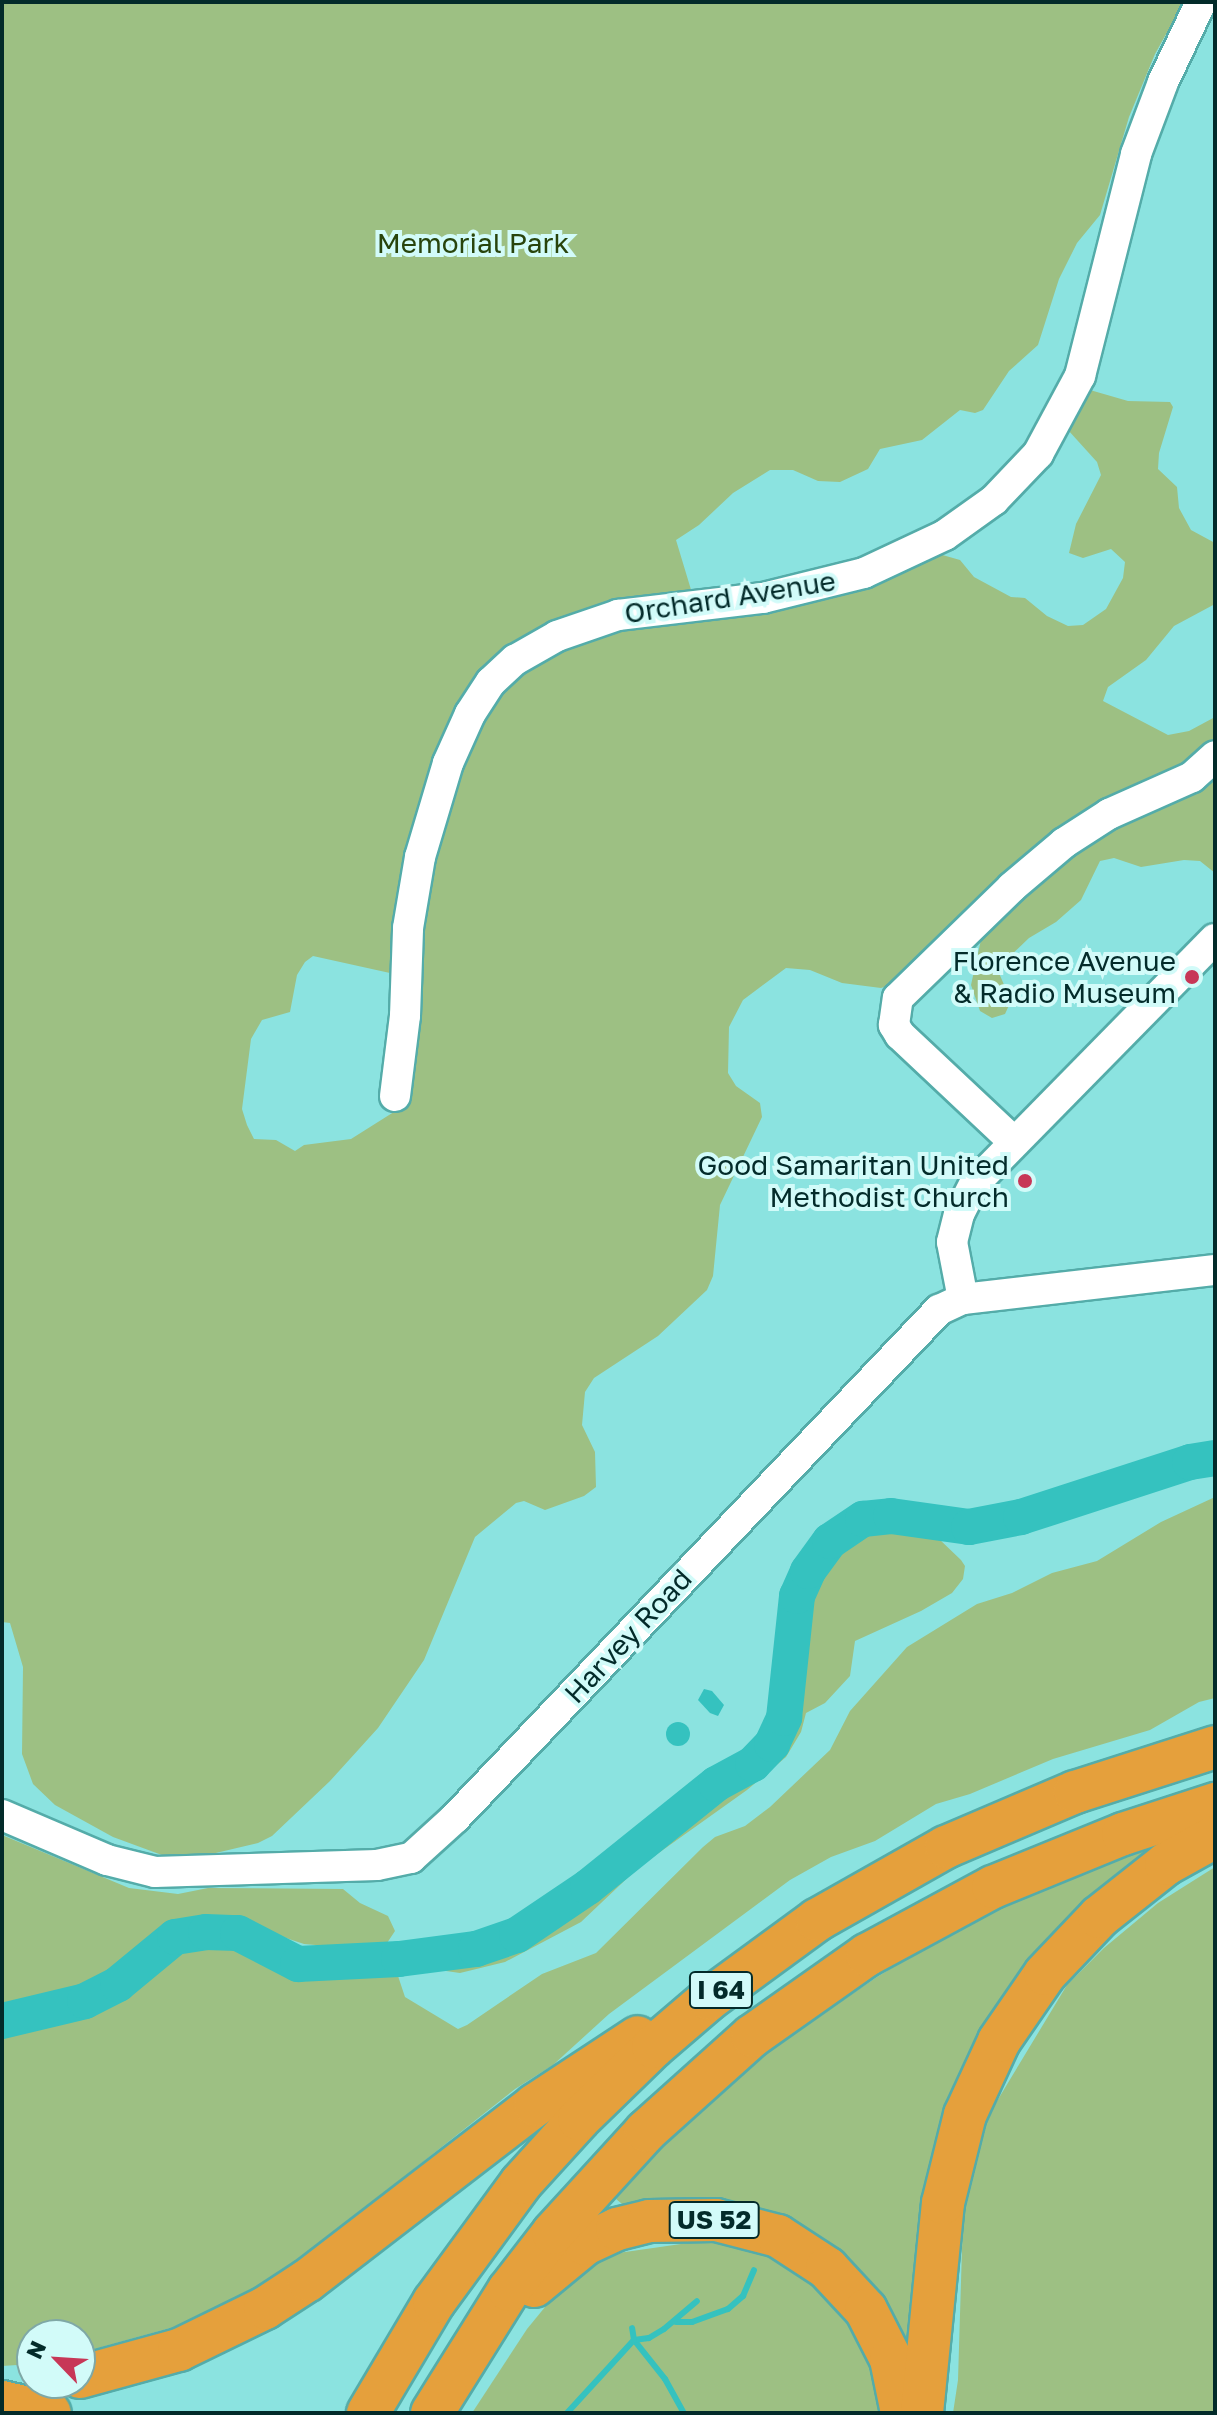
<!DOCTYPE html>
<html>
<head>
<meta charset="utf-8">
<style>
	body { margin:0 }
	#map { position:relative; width:1217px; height:2415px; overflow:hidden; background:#8be3e0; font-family:"Golos Text",sans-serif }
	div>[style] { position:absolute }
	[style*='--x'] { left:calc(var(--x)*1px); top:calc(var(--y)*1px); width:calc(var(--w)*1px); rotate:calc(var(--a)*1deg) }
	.green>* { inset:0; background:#9dc083 }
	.water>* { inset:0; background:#35c2bf }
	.round { border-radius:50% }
	.stream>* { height:6px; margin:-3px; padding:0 3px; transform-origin:3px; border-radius:3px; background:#35c2bf }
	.river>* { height:36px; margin:-18px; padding:0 18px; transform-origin:18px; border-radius:18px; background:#35c2bf }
	.roads { filter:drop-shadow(2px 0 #54aca9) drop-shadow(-2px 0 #54aca9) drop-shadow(0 2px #54aca9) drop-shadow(0 -2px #54aca9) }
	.minor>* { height:30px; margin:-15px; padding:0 15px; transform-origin:15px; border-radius:15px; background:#fff }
	.highway>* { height:42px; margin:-21px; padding:0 21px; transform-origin:21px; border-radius:21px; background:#e5a03c }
	.dots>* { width:22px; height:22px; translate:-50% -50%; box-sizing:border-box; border:4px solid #d2fbf9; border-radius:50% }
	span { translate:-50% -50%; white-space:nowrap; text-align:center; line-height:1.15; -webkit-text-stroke:8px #d2fbf9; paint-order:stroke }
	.shield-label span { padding:2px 6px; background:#d2fbf9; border:2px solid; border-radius:6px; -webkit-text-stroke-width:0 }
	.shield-label { font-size:26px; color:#032b2a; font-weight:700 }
	.park-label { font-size:28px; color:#28440c }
	.street-label { font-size:28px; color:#032b2a }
	.poi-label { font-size:28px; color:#032b2a }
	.right { translate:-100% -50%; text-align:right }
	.frame { position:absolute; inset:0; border:4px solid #032b2a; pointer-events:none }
	.north { position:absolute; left:16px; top:2319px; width:80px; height:80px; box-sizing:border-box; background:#d2fbf9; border:2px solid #7fa8a6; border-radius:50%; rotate:295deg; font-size:22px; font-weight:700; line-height:32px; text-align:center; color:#032b2a }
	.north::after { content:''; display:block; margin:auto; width:28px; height:36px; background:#c73757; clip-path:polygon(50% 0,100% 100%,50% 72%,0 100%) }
</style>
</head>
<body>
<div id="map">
	<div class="green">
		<div style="clip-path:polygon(2px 2px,1184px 2px,1155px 54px,1129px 117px,1100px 215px,1077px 243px,1059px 279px,1038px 345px,1009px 371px,983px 410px,975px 413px,960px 410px,922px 440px,880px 449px,868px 469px,840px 482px,818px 481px,793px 470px,770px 470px,733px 493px,699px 525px,676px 540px,692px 593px,662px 596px,635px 607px,588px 615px,520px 642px,473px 691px,436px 770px,404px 889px,399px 975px,313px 956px,305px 962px,297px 975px,290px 1012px,262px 1020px,251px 1039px,242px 1109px,247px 1125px,254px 1139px,276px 1140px,295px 1151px,304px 1145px,351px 1139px,397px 1110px,409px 1083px,419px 910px,443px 809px,487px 699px,527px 660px,578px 633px,622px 620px,735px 610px,758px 611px,811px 603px,883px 579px,939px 554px,960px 560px,974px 577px,1011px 597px,1025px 598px,1047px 616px,1068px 626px,1083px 625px,1106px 609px,1123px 578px,1125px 562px,1111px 549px,1083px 558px,1069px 553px,1076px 524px,1101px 475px,1097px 462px,1068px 430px,1083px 391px,1090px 390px,1128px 401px,1170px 402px,1173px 407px,1159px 453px,1158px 469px,1177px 487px,1179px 508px,1191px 530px,1215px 543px,1215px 604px,1174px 626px,1146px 660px,1108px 687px,1103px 701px,1168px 735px,1189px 731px,1215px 717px,1215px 739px,1178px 768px,1057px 834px,895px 983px,881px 988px,842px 983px,810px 970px,786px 968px,743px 1000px,729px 1027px,728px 1073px,736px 1086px,760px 1103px,762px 1117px,720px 1205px,713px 1276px,707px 1290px,658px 1336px,594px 1378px,585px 1392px,582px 1425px,595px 1452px,596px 1487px,584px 1496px,545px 1510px,524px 1501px,516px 1503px,475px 1537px,424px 1660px,378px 1728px,330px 1781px,272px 1836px,258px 1843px,203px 1856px,170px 1858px,113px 1837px,55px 1805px,33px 1784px,22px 1754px,23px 1667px,10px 1623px,2px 1622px)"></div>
		<div style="clip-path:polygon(1215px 775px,1215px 873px,1200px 861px,1184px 860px,1141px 867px,1114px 858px,1100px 861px,1081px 900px,1056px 922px,1029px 938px,1007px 959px,999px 973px,1011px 1001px,1005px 1014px,992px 1018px,980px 1011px,971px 985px,984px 926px,1067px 852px)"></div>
		<div style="clip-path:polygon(1215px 1497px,1215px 1698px,1199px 1702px,1150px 1730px,1053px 1759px,970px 1794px,936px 1804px,875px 1841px,831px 1857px,790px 1880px,609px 2014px,553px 2065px,515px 2089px,300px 2259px,245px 2295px,185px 2324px,80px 2353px,80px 2335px,32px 2335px,32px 2364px,2px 2366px,2px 2029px,50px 2013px,85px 2009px,117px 1993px,160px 1954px,197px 1938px,221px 1936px,278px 1964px,312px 1975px,345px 1971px,374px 1975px,396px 1970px,405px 1997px,458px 2029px,467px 2025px,542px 1974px,596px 1953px,703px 1847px,715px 1837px,745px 1826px,770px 1807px,830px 1750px,850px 1711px,907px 1647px,977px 1604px,1012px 1593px,1052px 1573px,1097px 1561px,1161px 1522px)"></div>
		<div style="clip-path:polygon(912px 1525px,938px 1538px,961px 1560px,965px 1566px,963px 1579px,952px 1593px,921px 1611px,855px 1641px,850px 1676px,825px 1703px,806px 1713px,801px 1732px,786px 1757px,747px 1790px,639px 1867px,581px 1922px,505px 1962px,460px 1973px,439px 1970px,440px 1963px,478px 1958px,529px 1938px,556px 1921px,656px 1849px,703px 1804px,773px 1758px,785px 1739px,798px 1695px,805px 1601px,820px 1565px,867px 1531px)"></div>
		<div style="clip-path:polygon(2px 1835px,129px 1888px,178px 1894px,208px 1888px,343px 1889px,360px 1903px,388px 1916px,395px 1931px,385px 1946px,350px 1948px,304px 1944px,265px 1931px,230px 1926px,186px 1924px,154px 1936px,129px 1953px,118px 1972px,103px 1985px,2px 2005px)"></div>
		<div style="clip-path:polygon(1175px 1839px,1028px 1973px,904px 2345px,868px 2287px,627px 2208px,616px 2199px,652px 2156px,716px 2096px,780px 2043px,877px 1977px,939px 1939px,1015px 1900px)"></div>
		<div style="clip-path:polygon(1215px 1867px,1215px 2413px,953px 2413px,958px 2380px,963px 2216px,976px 2148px,994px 2106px,1067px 1985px,1104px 1948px,1158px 1903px)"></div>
		<div style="clip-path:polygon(702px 2241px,731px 2242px,755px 2250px,804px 2276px,853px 2331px,869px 2364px,882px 2413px,472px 2413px,527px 2329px,559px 2290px,591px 2262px,618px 2253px)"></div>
	</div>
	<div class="water">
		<div style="clip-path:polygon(704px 1689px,712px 1691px,724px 1705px,718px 1716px,710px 1713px,698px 1700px)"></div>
		<div class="round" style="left:666px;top:1722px;width:24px;height:24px"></div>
	</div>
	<div class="stream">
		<div style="--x:676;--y:2322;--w:16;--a:0"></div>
		<div style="--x:692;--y:2322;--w:38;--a:-20"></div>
		<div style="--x:728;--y:2309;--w:20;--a:-41"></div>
		<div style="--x:743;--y:2296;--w:28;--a:-67"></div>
		<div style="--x:634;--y:2340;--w:50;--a:51.5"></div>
		<div style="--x:665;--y:2379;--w:39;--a:61"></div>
		<div style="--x:634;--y:2340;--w:15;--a:-8"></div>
		<div style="--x:649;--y:2338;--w:17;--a:-31"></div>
		<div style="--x:664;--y:2329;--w:43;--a:-40.3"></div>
		<div style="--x:567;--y:2413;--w:99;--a:-47.5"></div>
		<div style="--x:634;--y:2340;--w:12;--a:-99"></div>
	</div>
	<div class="river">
		<div style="--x:2;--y:2021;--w:85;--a:-13.5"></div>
		<div style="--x:85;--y:2001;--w:37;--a:-27"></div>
		<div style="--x:118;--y:1984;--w:74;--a:-39.5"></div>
		<div style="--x:175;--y:1937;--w:31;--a:-9"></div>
		<div style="--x:206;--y:1932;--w:32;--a:2"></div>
		<div style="--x:238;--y:1933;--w:68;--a:27.3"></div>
		<div style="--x:298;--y:1964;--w:101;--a:-2.8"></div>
		<div style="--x:399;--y:1959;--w:78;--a:-7.4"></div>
		<div style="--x:476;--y:1949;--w:43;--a:-18.9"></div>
		<div style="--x:517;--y:1935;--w:86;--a:-34.1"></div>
		<div style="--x:588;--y:1887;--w:164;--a:-38.8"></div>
		<div style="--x:716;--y:1784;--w:42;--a:-28.4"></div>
		<div style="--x:753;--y:1764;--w:28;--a:-46"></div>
		<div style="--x:772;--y:1744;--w:29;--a:-65"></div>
		<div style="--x:784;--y:1718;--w:123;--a:-83.9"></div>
		<div style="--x:797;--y:1596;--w:27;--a:-66"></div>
		<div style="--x:808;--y:1571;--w:37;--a:-54"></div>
		<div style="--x:830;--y:1541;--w:40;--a:-34"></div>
		<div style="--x:863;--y:1519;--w:28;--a:-6"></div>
		<div style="--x:891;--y:1516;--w:79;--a:8"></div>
		<div style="--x:969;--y:1527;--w:53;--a:-10.9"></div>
		<div style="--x:1021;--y:1517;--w:178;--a:-18"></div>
		<div style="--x:1190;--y:1462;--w:25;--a:-9"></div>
	</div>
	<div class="roads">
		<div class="minor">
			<div style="--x:395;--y:1096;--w:81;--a:-82.9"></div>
			<div style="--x:405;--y:1016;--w:88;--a:-88"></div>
			<div style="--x:408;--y:928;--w:72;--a:-80.4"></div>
			<div style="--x:420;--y:857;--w:98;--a:-73.4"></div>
			<div style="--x:448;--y:763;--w:54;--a:-65.8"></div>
			<div style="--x:470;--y:714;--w:38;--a:-57"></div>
			<div style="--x:491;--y:682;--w:33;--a:-43"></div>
			<div style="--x:515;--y:660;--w:48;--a:-29.7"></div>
			<div style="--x:557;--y:636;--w:65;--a:-19"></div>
			<div style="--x:618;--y:615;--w:146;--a:-6.7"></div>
			<div style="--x:763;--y:598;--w:104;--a:-13.9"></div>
			<div style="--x:864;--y:573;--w:89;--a:-25.1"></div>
			<div style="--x:945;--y:535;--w:60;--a:-35.5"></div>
			<div style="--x:994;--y:500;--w:64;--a:-46.3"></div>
			<div style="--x:1038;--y:454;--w:89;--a:-61.7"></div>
			<div style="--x:1080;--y:376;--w:229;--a:-75.8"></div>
			<div style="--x:1136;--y:154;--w:77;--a:-69.4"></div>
			<div style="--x:1163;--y:82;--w:89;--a:-64.6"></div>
			<div style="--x:1013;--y:1141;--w:155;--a:-136.8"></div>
			<div style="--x:900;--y:1035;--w:12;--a:-121"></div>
			<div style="--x:894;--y:1025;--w:27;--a:-82"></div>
			<div style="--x:898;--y:998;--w:159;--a:-44.2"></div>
			<div style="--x:1012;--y:887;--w:68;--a:-40.2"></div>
			<div style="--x:1064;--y:843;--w:54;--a:-32.8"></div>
			<div style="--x:1109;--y:814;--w:91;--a:-24"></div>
			<div style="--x:1192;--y:777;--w:31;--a:-42"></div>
			<div style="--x:963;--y:1299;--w:58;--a:-100.9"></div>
			<div style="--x:952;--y:1242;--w:29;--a:-76"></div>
			<div style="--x:959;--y:1214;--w:35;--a:-63"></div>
			<div style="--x:975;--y:1183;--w:342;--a:-45.5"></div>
			<div style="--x:2;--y:1815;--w:114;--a:23.2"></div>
			<div style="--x:107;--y:1860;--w:49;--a:14"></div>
			<div style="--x:155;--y:1872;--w:222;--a:-1.8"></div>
			<div style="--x:377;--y:1865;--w:35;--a:-12"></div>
			<div style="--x:411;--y:1858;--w:59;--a:-42.3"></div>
			<div style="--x:455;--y:1818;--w:702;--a:-46.39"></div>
			<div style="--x:939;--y:1310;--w:26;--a:-25"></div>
			<div style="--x:963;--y:1299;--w:254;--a:-6.6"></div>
		</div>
		<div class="highway">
			<div style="--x:534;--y:2286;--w:66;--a:-39.5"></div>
			<div style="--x:585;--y:2244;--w:35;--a:-25"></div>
			<div style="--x:617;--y:2229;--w:33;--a:-14"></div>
			<div style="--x:649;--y:2221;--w:67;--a:-0.9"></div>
			<div style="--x:716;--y:2220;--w:64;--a:14.5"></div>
			<div style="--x:778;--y:2236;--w:59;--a:33.1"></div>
			<div style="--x:827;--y:2268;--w:57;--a:47.1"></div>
			<div style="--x:866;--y:2310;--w:55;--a:63"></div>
			<div style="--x:891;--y:2359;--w:55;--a:78.5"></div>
			<div style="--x:80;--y:2377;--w:103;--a:-15.3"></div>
			<div style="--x:179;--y:2350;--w:96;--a:-26"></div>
			<div style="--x:265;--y:2308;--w:51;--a:-33.1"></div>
			<div style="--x:308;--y:2280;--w:287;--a:-37.6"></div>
			<div style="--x:535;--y:2105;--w:123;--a:-33.4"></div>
			<div style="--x:2;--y:2402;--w:49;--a:12.9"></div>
			<div style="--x:368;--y:2413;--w:129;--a:-59.3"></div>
			<div style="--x:434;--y:2302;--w:147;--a:-53.8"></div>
			<div style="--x:521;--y:2183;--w:86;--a:-47.8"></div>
			<div style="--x:579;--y:2119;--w:103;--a:-44.2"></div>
			<div style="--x:653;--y:2047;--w:74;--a:-40.6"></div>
			<div style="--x:709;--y:1999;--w:134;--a:-36.2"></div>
			<div style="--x:817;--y:1920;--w:148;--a:-29.5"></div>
			<div style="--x:946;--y:1847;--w:140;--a:-23.1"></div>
			<div style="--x:1075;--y:1792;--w:147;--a:-17.8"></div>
			<div style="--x:432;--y:2413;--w:145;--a:-58"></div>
			<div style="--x:509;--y:2290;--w:72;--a:-52.3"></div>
			<div style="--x:553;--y:2233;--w:138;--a:-47.6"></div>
			<div style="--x:646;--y:2131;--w:142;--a:-41.9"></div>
			<div style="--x:752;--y:2036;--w:141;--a:-35.2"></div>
			<div style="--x:867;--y:1955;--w:143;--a:-28.4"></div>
			<div style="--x:993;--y:1887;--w:140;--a:-22.2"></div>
			<div style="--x:1123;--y:1834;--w:97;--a:-18.1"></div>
			<div style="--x:922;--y:2413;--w:211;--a:-84.3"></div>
			<div style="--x:943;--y:2203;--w:91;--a:-76"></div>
			<div style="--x:965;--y:2115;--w:81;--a:-65.3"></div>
			<div style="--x:999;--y:2041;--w:81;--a:-55.5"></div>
			<div style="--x:1045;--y:1974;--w:79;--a:-46.5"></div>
			<div style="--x:1099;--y:1917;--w:85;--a:-38.3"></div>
			<div style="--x:1166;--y:1864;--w:56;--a:-28.9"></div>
		</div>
	</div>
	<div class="dots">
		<div style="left:1192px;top:977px;background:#c73757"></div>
		<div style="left:1025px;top:1181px;background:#c73757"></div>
	</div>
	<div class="shield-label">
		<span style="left:721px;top:1990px">I 64</span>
		<span style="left:714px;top:2220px">US 52</span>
	</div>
	<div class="park-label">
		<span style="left:473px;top:243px">Memorial Park</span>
	</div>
	<div class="street-label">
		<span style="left:730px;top:597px;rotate:-9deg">Orchard Avenue</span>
		<span style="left:628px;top:1636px;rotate:-47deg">Harvey Road</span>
	</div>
	<div class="poi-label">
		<span class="right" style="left:1176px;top:977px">Florence Avenue<br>&amp; Radio Museum</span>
		<span class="right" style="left:1009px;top:1181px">Good Samaritan United<br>Methodist Church</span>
	</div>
	<div class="frame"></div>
	<div class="north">N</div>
</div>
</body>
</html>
